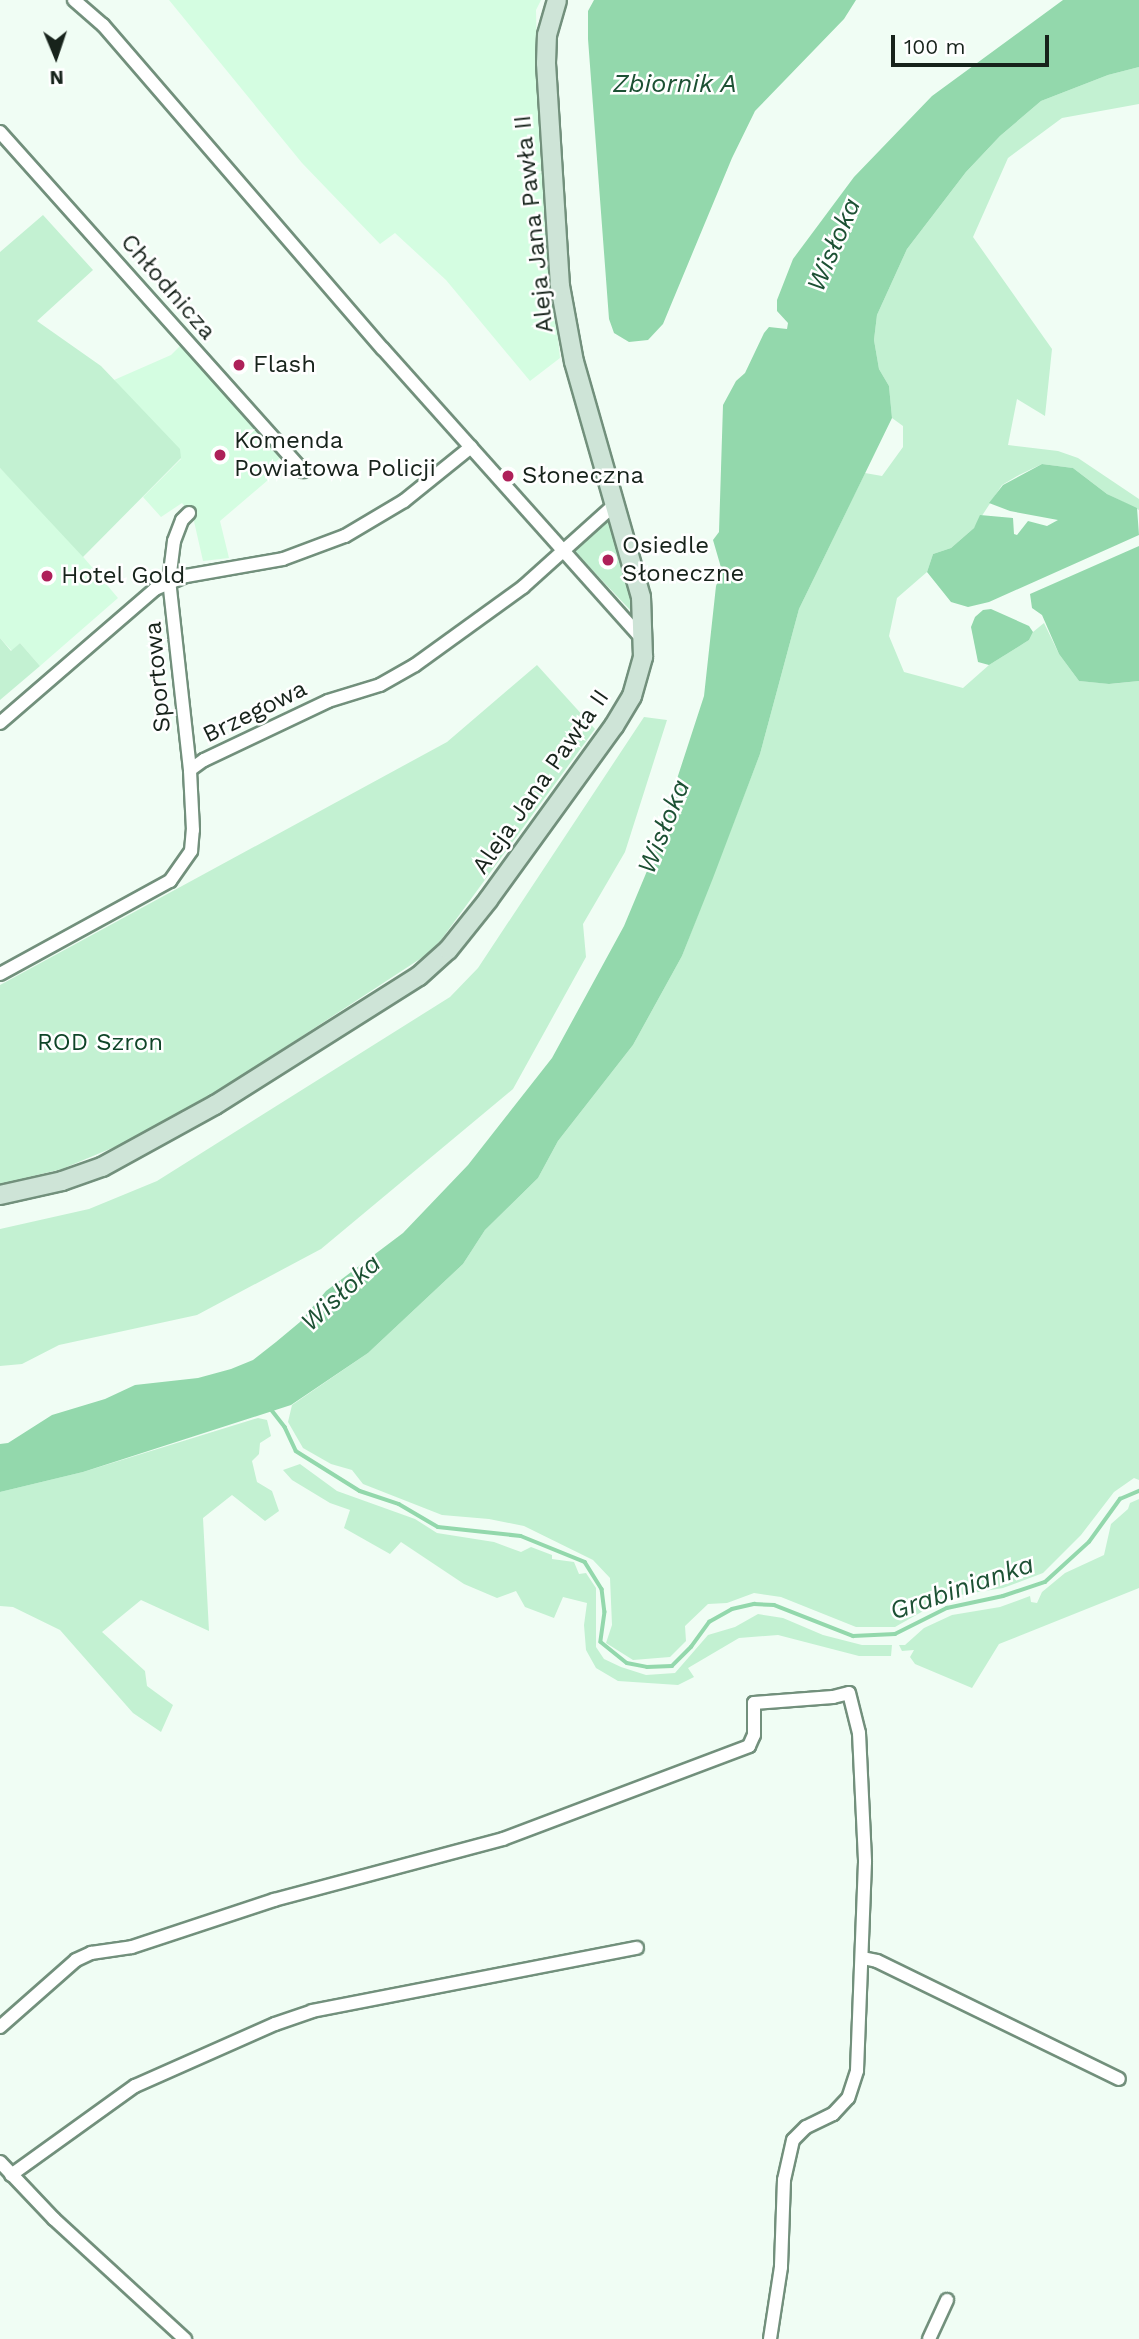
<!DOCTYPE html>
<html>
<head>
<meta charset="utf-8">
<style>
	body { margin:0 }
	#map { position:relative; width:1139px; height:2339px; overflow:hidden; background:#f0fdf4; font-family:"Work Sans",sans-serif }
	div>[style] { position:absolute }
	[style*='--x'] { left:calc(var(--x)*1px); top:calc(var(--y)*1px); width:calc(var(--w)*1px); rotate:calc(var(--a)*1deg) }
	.built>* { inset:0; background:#d4fde1 }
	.green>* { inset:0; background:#c3f1d2 }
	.water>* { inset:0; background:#93d8ac }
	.stream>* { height:3.5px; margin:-1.75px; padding:0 1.75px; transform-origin:1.75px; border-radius:1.75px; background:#93d8ac }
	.roads { filter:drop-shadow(2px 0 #72907c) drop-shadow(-2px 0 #72907c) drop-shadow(0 2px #72907c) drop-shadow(0 -2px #72907c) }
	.street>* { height:12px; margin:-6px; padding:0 6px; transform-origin:6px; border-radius:6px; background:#fff }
	.secondary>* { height:18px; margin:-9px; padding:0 9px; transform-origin:9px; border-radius:9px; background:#cee4d7 }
	.dots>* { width:19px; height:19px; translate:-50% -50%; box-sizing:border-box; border:4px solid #fff; border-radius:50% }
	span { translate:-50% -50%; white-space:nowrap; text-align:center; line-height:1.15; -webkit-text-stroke:5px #fff; paint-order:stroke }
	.street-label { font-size:24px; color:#17231b }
	.poi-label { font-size:24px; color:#17231b }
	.left { translate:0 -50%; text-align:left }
	.park-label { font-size:24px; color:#0f4528 }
	.water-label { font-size:26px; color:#1d5134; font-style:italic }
	.north { position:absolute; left:21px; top:21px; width:70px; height:70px; -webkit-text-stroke:5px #fff; paint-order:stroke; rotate:178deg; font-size:19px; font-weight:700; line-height:28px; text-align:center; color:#17231b }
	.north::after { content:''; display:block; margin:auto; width:24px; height:32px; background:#17231b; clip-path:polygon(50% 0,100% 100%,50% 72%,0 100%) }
	.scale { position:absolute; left:891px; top:35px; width:158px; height:32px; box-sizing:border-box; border:4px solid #17231b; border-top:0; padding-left:9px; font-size:21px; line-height:24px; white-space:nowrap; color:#17231b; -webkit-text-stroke:5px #fff; paint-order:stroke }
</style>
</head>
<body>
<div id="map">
	<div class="built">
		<div style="clip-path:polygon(169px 0,541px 0,536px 10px,539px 139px,560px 358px,530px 381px,446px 280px,395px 233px,380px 244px,302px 163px)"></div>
		<div style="clip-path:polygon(181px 345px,280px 458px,263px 473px,268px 480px,220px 521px,229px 558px,203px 561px,193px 517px,182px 503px,161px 517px,143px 497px,181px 459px,114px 380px,171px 355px)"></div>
		<div style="clip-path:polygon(0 468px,57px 526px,118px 598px,40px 666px,20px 643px,12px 651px,0 638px)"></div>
	</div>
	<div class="green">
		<div style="clip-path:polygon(1139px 67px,1139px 104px,1062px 118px,1008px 158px,973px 237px,1052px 349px,1045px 416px,1017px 399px,1008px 445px,1058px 451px,1078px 458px,1139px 499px,1139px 510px,1107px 494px,1073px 468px,1042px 464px,1019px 475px,1002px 485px,974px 528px,951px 548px,933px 554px,927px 572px,897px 598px,889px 636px,904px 672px,963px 688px,989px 665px,1029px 640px,1033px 632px,1044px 623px,1059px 654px,1079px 681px,1110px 684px,1139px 681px,1139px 1480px,1134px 1478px,1114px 1492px,1081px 1535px,1043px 1573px,1003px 1588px,948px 1597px,895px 1627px,856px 1627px,781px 1597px,754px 1593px,727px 1603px,708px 1604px,685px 1626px,686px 1641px,670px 1657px,633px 1660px,606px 1643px,612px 1625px,610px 1578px,593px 1560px,524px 1526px,489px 1519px,442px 1515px,363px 1484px,352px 1470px,331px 1464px,303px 1448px,288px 1422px,292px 1405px,368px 1353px,463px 1264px,485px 1230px,538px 1178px,558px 1141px,633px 1045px,682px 956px,760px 754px,799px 609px,865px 473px,882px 476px,903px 447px,903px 426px,892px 418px,889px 386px,879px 369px,874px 340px,877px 315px,907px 249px,966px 172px,1000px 136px,1041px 101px,1108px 75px)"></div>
		<div style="clip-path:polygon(43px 215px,93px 270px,37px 321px,101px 366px,180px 449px,181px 458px,83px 557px,0 468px,0 252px)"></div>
		<div style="clip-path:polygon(608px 518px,632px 591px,633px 613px,576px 553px,576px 547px)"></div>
		<div style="clip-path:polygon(0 638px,11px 651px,20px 643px,40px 666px,0 700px)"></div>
		<div style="clip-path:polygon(537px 665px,595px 729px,441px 940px,426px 955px,229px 1084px,124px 1143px,62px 1169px,0 1184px,0 985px,447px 742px)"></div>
		<div style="clip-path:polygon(644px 717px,667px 720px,625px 852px,583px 924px,586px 957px,513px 1089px,321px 1249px,197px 1315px,59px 1345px,22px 1364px,0 1366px,0 1229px,89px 1209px,157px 1181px,450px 997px,478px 968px)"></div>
		<div style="clip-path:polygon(258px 1418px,267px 1420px,271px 1436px,260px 1443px,259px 1454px,252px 1461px,257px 1482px,272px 1491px,279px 1511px,265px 1521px,232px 1495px,203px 1518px,209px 1631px,141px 1600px,102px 1632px,145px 1671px,147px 1686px,173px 1705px,161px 1732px,133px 1713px,60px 1630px,13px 1607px,0 1606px,0 1492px,83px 1472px)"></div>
		<div style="clip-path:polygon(300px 1464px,337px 1491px,415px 1519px,437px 1533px,494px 1542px,521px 1552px,531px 1547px,552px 1555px,552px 1559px,574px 1562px,579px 1574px,586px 1573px,596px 1588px,596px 1647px,604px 1659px,621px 1667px,646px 1675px,675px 1673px,708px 1635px,735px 1627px,758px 1614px,783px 1618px,823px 1635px,862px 1645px,892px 1645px,891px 1656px,859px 1656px,778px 1635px,739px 1638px,688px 1668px,694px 1677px,678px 1685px,618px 1681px,596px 1668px,586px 1650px,584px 1625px,587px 1603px,563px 1597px,554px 1618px,525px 1607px,516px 1591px,497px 1598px,464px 1584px,401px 1542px,390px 1554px,344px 1528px,350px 1510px,330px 1503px,292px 1480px,283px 1470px)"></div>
		<div style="clip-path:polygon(1139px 1499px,1139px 1588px,999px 1644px,972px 1688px,915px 1664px,910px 1657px,914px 1650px,902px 1651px,899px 1645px,905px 1645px,924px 1628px,952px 1615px,1000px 1607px,1030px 1596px,1031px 1602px,1037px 1603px,1042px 1592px,1065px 1573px,1104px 1555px,1111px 1524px,1128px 1509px,1130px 1503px)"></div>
	</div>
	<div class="water">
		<div style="clip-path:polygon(594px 0,856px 0,844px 19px,755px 111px,732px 158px,663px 324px,648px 340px,629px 342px,614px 333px,609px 319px,588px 39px,588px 11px)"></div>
		<div style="clip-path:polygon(1063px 0,1139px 0,1139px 67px,1108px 75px,1041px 101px,1000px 136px,966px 172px,907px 249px,877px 315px,874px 340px,879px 369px,889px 386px,892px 418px,799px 609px,760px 754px,713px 878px,682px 956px,633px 1045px,558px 1141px,538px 1178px,485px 1230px,463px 1264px,368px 1353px,291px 1405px,83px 1472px,0 1492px,0 1444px,8px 1443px,52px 1415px,105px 1399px,135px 1385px,198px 1378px,231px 1369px,253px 1360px,276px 1342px,300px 1322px,326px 1291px,403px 1233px,468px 1165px,552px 1058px,624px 926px,647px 871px,704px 696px,716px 586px,722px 571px,713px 540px,719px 532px,723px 405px,736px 381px,745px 373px,764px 333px,769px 327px,787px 329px,788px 323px,777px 311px,777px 300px,793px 259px,854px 177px,932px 96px)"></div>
		<div style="clip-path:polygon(1042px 464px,1073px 468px,1107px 494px,1137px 508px,1139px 535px,989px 602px,968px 607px,951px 602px,927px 572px,933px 554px,951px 548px,974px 528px,980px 515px,1013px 518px,1014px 534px,1017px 535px,1028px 521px,1047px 526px,1058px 520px,1010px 511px,989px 503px,1003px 485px)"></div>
		<div style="clip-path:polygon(1139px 546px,1139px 681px,1109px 684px,1079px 681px,1059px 654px,1042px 615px,1032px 608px,1030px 594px)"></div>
		<div style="clip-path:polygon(991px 609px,1029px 626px,1033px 632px,1029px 640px,989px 665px,978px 662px,971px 627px,975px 617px,983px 610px)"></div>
	</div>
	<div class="stream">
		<div style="--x:271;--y:1409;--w:23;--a:52"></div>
		<div style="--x:285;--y:1427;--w:26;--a:65"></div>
		<div style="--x:296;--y:1451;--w:75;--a:32"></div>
		<div style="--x:360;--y:1491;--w:41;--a:18.4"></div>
		<div style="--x:399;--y:1504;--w:45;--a:30.5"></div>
		<div style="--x:438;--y:1527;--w:83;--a:6.2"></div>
		<div style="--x:521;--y:1536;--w:69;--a:22.1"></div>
		<div style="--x:585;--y:1562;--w:32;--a:58"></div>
		<div style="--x:602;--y:1589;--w:23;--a:83"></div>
		<div style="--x:605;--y:1612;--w:30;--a:98"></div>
		<div style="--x:601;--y:1642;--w:33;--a:39"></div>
		<div style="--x:627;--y:1663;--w:20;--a:11"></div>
		<div style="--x:647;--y:1667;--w:25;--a:-2"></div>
		<div style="--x:672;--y:1666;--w:27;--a:-45"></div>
		<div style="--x:691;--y:1647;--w:31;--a:-54"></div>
		<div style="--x:709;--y:1622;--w:26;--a:-29"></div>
		<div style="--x:732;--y:1609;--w:23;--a:-13"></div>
		<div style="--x:754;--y:1604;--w:20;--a:3"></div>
		<div style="--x:774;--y:1605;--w:85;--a:21.4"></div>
		<div style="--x:853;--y:1636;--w:42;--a:-2.7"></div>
		<div style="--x:895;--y:1634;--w:58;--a:-26.6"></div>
		<div style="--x:947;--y:1608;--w:57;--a:-12.1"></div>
		<div style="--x:1003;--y:1596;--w:44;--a:-18.4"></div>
		<div style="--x:1045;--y:1582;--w:59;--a:-42.3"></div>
		<div style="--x:1089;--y:1542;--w:53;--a:-54.2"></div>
		<div style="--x:1120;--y:1499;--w:21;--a:-23"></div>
	</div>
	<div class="roads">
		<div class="street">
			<div style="--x:74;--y:0;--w:38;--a:41"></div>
			<div style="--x:103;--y:25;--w:428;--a:49.2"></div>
			<div style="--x:383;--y:349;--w:390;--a:48.2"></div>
			<div style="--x:0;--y:132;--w:455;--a:48.2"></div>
			<div style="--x:0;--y:723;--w:205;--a:-40.8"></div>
			<div style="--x:155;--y:589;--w:34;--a:-23"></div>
			<div style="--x:186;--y:576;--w:98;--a:-9.9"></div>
			<div style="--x:283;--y:559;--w:66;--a:-20.4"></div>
			<div style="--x:345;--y:536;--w:69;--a:-30.7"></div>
			<div style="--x:404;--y:501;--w:86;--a:-38.9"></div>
			<div style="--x:190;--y:770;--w:17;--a:-36"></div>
			<div style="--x:204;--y:760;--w:137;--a:-25.4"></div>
			<div style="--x:328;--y:701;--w:54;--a:-17.1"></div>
			<div style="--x:380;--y:685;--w:40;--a:-29.7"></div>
			<div style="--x:415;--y:665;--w:133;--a:-35.8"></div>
			<div style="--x:523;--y:587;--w:122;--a:-42"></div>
			<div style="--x:0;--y:974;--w:194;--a:-28.7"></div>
			<div style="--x:170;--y:881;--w:37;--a:-55"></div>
			<div style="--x:191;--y:851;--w:21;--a:-85"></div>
			<div style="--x:193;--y:830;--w:60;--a:-92.9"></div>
			<div style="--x:190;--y:770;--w:190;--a:-96.3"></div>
			<div style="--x:169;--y:581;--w:40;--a:-82.9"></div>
			<div style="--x:174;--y:541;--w:22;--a:-69"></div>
			<div style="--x:182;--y:520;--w:10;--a:-45"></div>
			<div style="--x:863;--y:1958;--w:14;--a:12"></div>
			<div style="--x:877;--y:1961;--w:269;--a:26"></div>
			<div style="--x:0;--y:2027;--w:101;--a:-41.4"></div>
			<div style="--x:76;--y:1960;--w:17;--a:-25"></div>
			<div style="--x:91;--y:1953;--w:41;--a:-8.3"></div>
			<div style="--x:132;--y:1947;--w:150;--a:-18.3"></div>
			<div style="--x:274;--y:1900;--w:237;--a:-14.9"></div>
			<div style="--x:503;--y:1839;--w:263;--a:-20.7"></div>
			<div style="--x:749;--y:1746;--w:12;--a:-66"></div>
			<div style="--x:754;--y:1735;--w:32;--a:-90"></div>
			<div style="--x:754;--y:1703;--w:79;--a:-4.3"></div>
			<div style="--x:833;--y:1697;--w:16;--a:-14"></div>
			<div style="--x:849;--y:1693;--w:41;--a:76"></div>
			<div style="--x:859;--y:1733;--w:129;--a:87.3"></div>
			<div style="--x:865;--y:1862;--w:209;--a:92.2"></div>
			<div style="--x:857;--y:2071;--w:28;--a:108"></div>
			<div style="--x:848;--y:2098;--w:22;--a:133"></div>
			<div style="--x:833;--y:2114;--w:30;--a:154"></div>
			<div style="--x:806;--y:2127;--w:18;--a:135"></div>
			<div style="--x:793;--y:2140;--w:41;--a:102.7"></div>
			<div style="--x:784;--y:2180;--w:87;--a:92"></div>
			<div style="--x:781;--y:2267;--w:73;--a:98.7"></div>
			<div style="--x:0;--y:2162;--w:79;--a:46.5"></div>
			<div style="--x:54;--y:2219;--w:178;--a:42.5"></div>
			<div style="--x:11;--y:2175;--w:153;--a:-35.7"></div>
			<div style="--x:135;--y:2086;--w:153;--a:-23.9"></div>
			<div style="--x:275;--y:2024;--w:39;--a:-19"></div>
			<div style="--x:312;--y:2011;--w:331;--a:-11"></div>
			<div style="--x:929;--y:2339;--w:43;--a:-65.2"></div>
		</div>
		<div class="secondary">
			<div style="--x:0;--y:1195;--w:64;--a:-12.7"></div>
			<div style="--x:62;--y:1181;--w:42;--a:-19.3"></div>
			<div style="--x:102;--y:1167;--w:129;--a:-28.8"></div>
			<div style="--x:215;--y:1105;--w:241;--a:-32.3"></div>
			<div style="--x:419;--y:976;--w:39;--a:-42"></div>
			<div style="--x:448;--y:950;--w:64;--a:-51.3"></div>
			<div style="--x:488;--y:900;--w:215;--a:-54.1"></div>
			<div style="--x:614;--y:726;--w:35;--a:-59"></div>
			<div style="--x:632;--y:696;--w:41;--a:-74.2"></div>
			<div style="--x:643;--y:657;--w:60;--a:-91.9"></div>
			<div style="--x:641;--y:597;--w:244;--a:-105.9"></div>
			<div style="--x:574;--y:362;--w:77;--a:-100.4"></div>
			<div style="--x:560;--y:286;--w:223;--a:-93.6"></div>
			<div style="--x:546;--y:63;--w:28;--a:-88"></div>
			<div style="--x:547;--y:35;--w:36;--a:-74"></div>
		</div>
	</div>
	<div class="dots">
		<div style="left:239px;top:365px;background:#ae2059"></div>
		<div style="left:220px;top:455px;background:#ae2059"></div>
		<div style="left:508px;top:476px;background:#ae2059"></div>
		<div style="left:608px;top:560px;background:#ae2059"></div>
		<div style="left:47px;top:576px;background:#ae2059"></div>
	</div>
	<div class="street-label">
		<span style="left:534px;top:224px;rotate:-96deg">Aleja Jana Pawła II</span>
		<span style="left:168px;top:287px;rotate:49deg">Chłodnicza</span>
		<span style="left:158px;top:677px;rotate:-95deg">Sportowa</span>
		<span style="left:255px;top:712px;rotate:-26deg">Brzegowa</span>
		<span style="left:541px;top:782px;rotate:-55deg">Aleja Jana Pawła II</span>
	</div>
	<div class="poi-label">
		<span class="left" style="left:253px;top:365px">Flash</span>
		<span class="left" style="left:234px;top:455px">Komenda<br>Powiatowa Policji</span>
		<span class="left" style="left:522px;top:476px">Słoneczna</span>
		<span class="left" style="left:622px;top:560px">Osiedle<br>Słoneczne</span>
		<span class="left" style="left:61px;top:576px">Hotel Gold</span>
	</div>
	<div class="park-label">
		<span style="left:100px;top:1043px">ROD Szron</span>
	</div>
	<div class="water-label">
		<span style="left:675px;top:84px">Zbiornik A</span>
		<span style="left:834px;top:245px;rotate:-67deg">Wisłoka</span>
		<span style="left:664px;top:827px;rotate:-68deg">Wisłoka</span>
		<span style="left:341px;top:1293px;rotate:-43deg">Wisłoka</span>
		<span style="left:962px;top:1588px;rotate:-19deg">Grabinianka</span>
	</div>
	<div class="north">N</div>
	<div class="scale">100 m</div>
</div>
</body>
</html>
